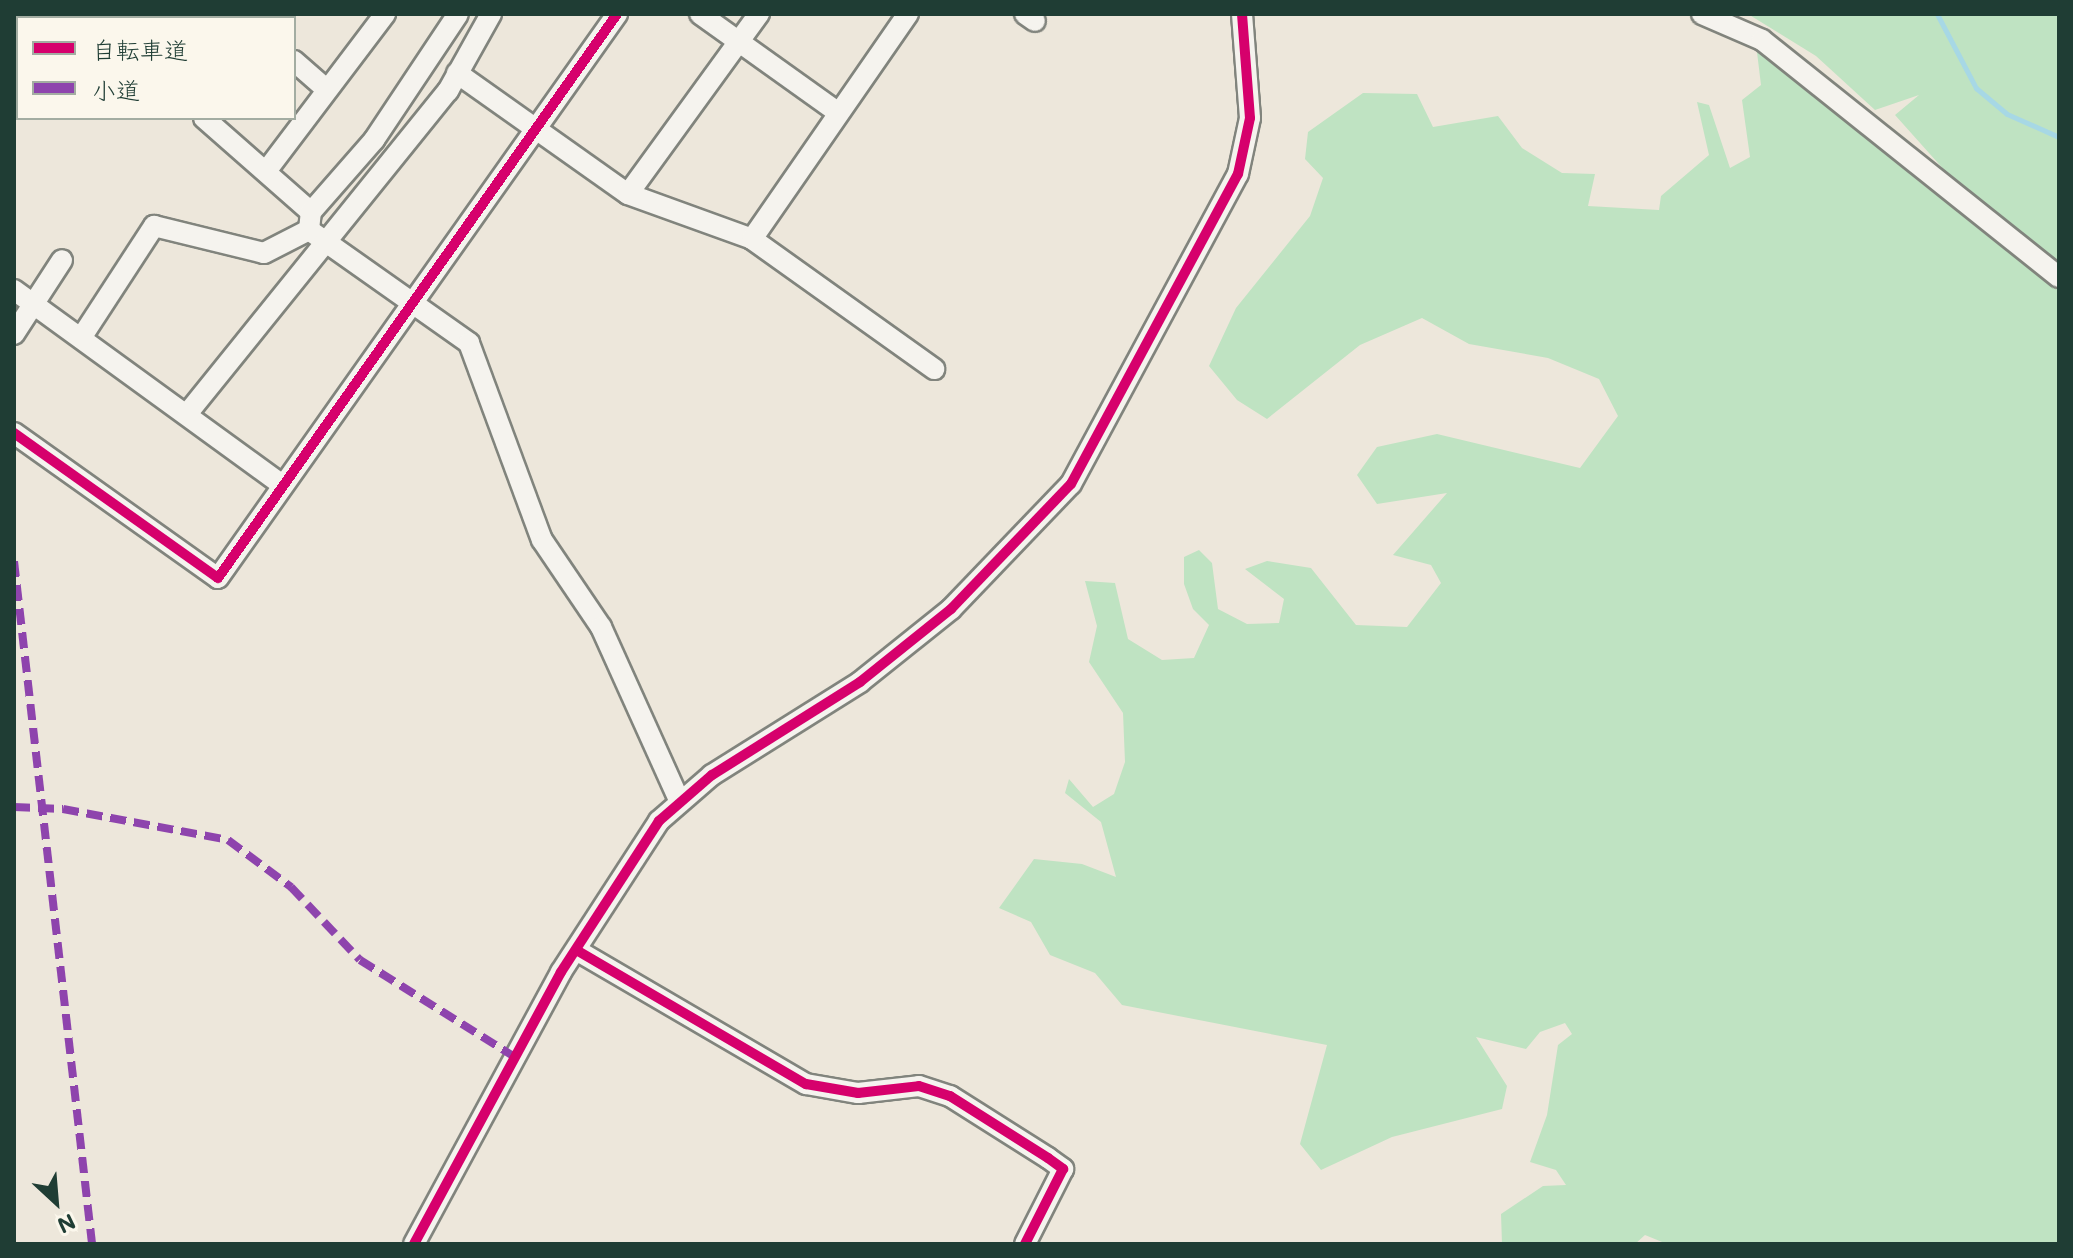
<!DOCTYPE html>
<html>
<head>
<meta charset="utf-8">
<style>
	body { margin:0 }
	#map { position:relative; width:2073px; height:1258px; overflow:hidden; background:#ede7db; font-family:Mali,"Klee One",sans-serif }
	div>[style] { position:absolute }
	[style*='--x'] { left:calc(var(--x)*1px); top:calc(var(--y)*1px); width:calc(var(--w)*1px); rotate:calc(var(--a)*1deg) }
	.green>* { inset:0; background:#bfe3c2 }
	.stream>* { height:5px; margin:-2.5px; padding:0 2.5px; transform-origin:2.5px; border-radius:2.5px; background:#a7d8e5 }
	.roads { filter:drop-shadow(2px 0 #81847d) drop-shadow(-2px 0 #81847d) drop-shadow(0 2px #81847d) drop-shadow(0 -2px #81847d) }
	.street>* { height:20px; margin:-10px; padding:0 10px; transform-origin:10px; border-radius:10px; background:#f5f3ee }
	.quiet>* { height:8px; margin-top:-4px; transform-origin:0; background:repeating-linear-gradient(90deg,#8e44ad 0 16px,transparent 0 24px) }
	.cycleway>* { height:10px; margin:-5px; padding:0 5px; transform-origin:5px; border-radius:5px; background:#d6006c }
	span { translate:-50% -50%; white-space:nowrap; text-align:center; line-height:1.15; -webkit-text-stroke:6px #fbf7ec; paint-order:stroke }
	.frame { position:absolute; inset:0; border:16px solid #1f3d34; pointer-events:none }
	.legend { position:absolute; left:16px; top:16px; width:280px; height:104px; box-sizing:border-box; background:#fbf7ec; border:2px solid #a3ada2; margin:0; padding:10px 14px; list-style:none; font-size:24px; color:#1f3d34 }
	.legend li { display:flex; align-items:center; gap:16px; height:40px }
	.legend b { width:40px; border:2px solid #a3ada2 }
	.north { position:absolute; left:16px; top:1162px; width:80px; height:80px; -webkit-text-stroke:6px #fbf7ec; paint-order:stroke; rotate:154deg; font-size:22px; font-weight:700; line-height:32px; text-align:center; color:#1f3d34 }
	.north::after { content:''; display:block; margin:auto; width:28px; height:36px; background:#1f3d34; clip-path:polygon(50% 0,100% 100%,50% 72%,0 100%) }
</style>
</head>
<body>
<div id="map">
	<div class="green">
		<div style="clip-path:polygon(1748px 14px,2059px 14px,2059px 264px,1946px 172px,1895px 115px,1919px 95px,1875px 110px,1816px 56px)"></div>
		<div style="clip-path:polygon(1756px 44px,1927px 188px,2059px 281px,2059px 1244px,1667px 1244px,1645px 1235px,1635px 1244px,1502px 1244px,1501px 1214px,1543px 1186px,1566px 1185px,1556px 1170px,1530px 1162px,1547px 1115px,1558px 1045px,1572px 1034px,1565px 1023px,1540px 1032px,1526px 1049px,1476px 1037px,1507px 1086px,1502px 1109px,1392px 1137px,1321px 1170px,1300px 1144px,1327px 1045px,1122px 1005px,1095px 973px,1050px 955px,1031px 922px,999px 908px,1034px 859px,1082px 864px,1116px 877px,1101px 822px,1065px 793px,1069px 779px,1093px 807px,1114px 794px,1125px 762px,1123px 713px,1089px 662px,1097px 626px,1085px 581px,1115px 583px,1128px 639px,1162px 660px,1194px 658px,1209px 625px,1193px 609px,1184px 584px,1184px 557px,1199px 550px,1212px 563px,1218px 609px,1247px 624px,1279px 623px,1284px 599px,1245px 569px,1267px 561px,1311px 568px,1356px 625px,1407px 627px,1441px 583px,1431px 565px,1393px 555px,1447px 493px,1377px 504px,1357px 475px,1377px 447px,1437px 434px,1580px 468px,1618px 416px,1599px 379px,1548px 358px,1469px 344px,1422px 318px,1360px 345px,1267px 419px,1237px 400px,1209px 366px,1236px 308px,1310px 216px,1323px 178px,1305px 159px,1308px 132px,1363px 93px,1417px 94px,1433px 127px,1498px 116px,1522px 148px,1562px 173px,1595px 174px,1588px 206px,1659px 210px,1661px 196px,1709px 155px,1697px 102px,1709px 105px,1730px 168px,1750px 157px,1742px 100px,1761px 85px)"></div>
	</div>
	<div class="stream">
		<div style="--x:1937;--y:14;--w:84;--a:62.2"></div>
		<div style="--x:1976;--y:88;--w:40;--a:40"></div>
		<div style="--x:2007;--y:114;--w:57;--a:23.9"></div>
	</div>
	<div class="roads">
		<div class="street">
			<div style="--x:79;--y:14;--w:6;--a:39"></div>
			<div style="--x:240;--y:14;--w:6;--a:45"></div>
			<div style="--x:700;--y:14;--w:167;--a:35.5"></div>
			<div style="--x:1025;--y:14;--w:12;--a:35"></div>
			<div style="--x:1702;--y:14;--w:65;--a:23.4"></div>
			<div style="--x:1762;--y:40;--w:380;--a:38.6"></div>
			<div style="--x:294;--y:61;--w:43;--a:41.2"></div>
			<div style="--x:457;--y:73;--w:209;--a:35.3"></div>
			<div style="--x:628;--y:194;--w:132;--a:19.9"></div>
			<div style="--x:752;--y:239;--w:224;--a:35.5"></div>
			<div style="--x:204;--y:118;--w:142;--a:41.3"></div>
			<div style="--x:267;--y:170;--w:196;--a:-52.9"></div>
			<div style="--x:628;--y:194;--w:223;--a:-54"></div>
			<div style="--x:309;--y:230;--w:196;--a:35.2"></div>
			<div style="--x:469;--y:343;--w:210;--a:69.7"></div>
			<div style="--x:542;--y:540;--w:105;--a:55.9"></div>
			<div style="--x:601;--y:627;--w:190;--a:65.7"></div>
			<div style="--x:309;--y:230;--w:18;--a:-84"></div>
			<div style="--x:311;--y:212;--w:96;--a:-48.8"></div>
			<div style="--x:374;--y:140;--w:151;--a:-56.3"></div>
			<div style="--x:752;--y:239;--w:274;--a:-55.3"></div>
			<div style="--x:14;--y:290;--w:331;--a:36"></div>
			<div style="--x:14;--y:334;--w:88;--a:-57"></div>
			<div style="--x:81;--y:338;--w:134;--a:-56.9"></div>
			<div style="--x:154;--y:226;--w:113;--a:13.8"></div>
			<div style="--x:264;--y:253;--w:51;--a:-27.1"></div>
			<div style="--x:187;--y:414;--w:415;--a:-51.1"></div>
			<div style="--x:448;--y:91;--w:88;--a:-60.8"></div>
			<div style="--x:14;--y:433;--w:250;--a:35.4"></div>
			<div style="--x:218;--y:578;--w:691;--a:-54.72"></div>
			<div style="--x:578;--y:951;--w:264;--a:30.3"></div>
			<div style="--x:806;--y:1084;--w:53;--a:9.8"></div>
			<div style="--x:858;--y:1093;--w:61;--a:-6.5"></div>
			<div style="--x:919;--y:1086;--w:33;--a:18"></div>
			<div style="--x:950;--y:1096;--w:116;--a:32.3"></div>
			<div style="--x:1048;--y:1158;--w:19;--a:36"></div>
			<div style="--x:1063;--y:1169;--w:84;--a:116.9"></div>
			<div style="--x:414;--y:1244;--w:309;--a:-61.6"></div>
			<div style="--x:561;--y:972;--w:180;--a:-57"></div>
			<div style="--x:659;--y:821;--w:70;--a:-41"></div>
			<div style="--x:712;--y:775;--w:175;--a:-32.1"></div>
			<div style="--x:860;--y:682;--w:117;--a:-38.7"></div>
			<div style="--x:951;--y:609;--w:173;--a:-46.2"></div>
			<div style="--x:1071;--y:484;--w:352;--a:-61.7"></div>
			<div style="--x:1238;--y:174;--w:57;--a:-77.9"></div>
			<div style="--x:1250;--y:118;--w:104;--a:-94.4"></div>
		</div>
	</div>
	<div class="quiet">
		<div style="--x:39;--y:18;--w:5;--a:-53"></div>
		<div style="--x:14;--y:47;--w:6;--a:-51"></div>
		<div style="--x:14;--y:561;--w:687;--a:83.48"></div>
		<div style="--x:14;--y:807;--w:49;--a:2.3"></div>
		<div style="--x:63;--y:809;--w:168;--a:10.6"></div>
		<div style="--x:228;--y:840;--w:79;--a:36.7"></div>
		<div style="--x:291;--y:887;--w:100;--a:46.6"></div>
		<div style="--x:360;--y:960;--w:181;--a:32.1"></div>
	</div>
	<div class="cycleway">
		<div style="--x:14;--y:433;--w:250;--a:35.4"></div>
		<div style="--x:218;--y:578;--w:691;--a:-54.72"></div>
		<div style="--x:578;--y:951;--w:264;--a:30.3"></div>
		<div style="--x:806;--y:1084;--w:53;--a:9.8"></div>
		<div style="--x:858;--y:1093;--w:61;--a:-6.5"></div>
		<div style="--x:919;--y:1086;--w:33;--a:18"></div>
		<div style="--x:950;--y:1096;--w:116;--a:32.3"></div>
		<div style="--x:1048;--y:1158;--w:19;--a:36"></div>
		<div style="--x:1063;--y:1169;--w:84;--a:116.9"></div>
		<div style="--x:414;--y:1244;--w:309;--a:-61.6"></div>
		<div style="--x:561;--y:972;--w:180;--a:-57"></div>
		<div style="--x:659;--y:821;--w:70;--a:-41"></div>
		<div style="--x:712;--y:775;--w:175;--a:-32.1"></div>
		<div style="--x:860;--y:682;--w:117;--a:-38.7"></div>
		<div style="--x:951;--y:609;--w:173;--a:-46.2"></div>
		<div style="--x:1071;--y:484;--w:352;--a:-61.7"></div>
		<div style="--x:1238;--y:174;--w:57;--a:-77.9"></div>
		<div style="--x:1250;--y:118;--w:104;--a:-94.4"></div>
	</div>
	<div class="frame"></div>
	<ul class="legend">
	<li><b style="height:10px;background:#d6006c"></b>自転車道</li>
	<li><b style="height:10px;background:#8e44ad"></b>小道</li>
	</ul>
	<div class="north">N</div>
</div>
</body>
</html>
